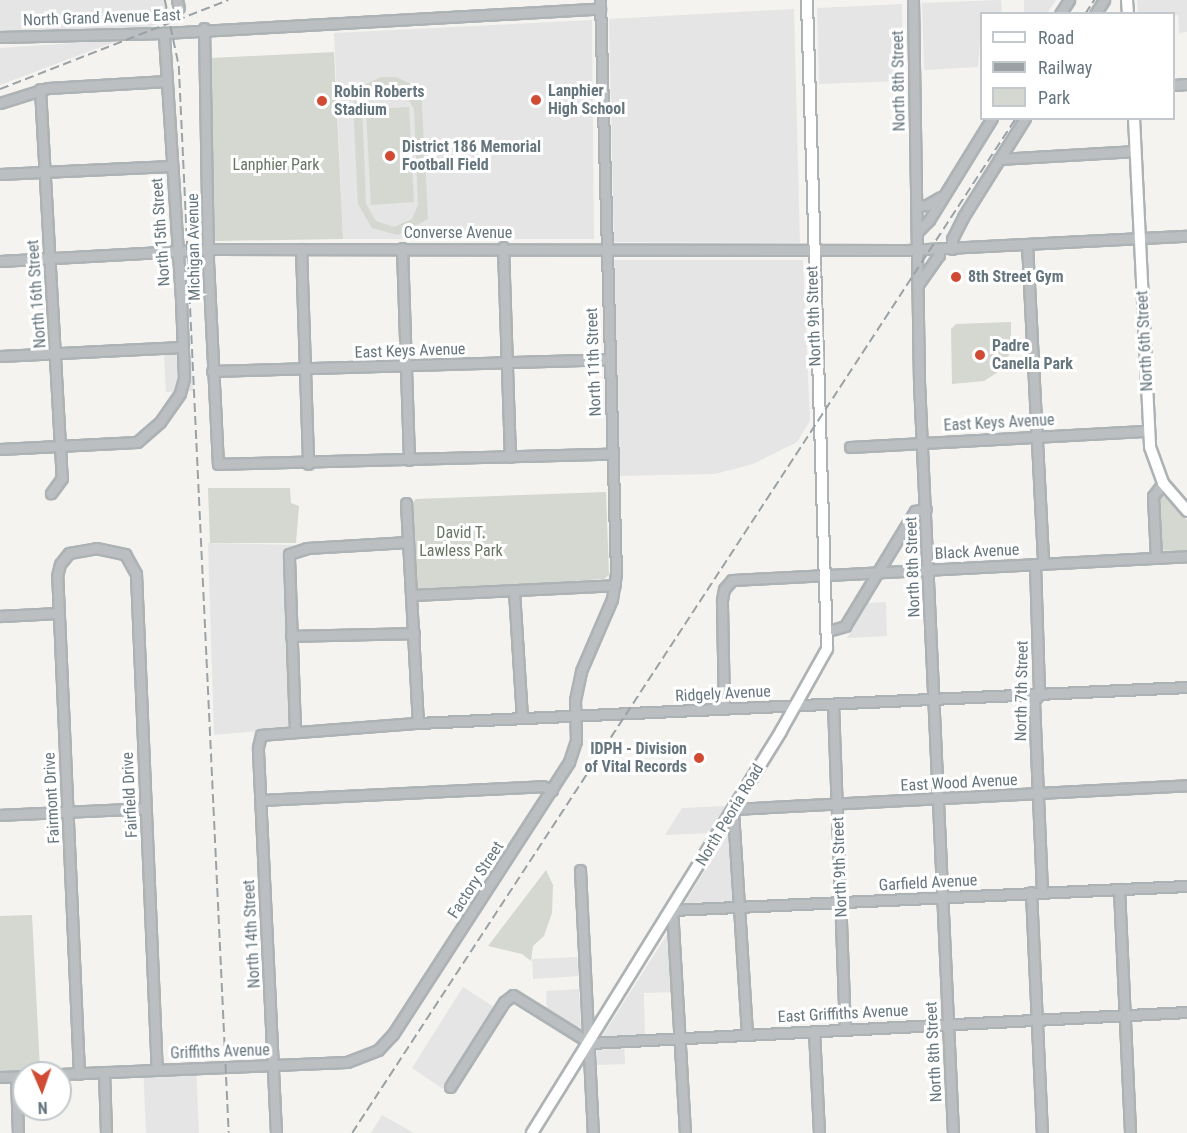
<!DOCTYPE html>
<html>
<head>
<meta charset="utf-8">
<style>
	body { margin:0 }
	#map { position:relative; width:1187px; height:1133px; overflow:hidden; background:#f4f3f0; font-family:"Roboto Condensed",sans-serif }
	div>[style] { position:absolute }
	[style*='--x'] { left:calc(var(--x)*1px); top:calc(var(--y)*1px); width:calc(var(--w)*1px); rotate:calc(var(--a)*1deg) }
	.built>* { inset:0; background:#e4e5e4 }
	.green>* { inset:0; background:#d4d8d0 }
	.roads { filter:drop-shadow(2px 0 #adb2b4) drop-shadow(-2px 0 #adb2b4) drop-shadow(0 2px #adb2b4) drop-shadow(0 -2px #adb2b4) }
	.minor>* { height:9px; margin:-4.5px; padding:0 4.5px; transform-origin:4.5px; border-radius:4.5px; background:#bbbfc2 }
	.major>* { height:10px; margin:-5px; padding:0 5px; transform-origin:5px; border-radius:5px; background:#fff }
	.rail>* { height:1.5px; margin-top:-0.75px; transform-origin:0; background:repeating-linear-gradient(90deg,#9ba2a6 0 9px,transparent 0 13.5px) }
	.dots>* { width:16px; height:16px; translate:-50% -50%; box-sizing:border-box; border:3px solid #fff; border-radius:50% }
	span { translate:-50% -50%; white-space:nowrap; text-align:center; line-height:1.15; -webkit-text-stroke:6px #fff; paint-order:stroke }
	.street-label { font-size:16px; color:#66767e }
	.poi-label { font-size:16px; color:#66767e; font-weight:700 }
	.left { translate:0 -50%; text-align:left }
	.right { translate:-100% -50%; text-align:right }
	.park-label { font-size:16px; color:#697664 }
	.legend { position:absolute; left:980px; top:12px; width:195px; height:108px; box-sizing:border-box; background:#fff; border:2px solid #c2c8cb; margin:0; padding:8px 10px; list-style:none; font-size:18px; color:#66767e }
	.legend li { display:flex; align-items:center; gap:12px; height:30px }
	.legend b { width:30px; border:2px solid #c2c8cb }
	.north { position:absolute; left:12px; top:1061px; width:60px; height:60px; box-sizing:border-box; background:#fff; border:2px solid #c2c8cb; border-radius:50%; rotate:178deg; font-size:16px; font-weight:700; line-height:24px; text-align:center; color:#66767e }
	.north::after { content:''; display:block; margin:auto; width:21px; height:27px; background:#d04a34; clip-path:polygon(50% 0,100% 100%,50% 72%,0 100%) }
</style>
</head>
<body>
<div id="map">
	<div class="built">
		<div style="clip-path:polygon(0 0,166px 0,167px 19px,144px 30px,0 32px)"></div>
		<div style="clip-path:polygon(1001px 0,1002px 13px,982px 14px,978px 67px,924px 70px,922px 3px)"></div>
		<div style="clip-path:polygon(1024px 0,1056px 0,1047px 13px,1024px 14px)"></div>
		<div style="clip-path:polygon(1137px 0,1187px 0,1187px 32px,1179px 33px,1178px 15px,1138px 13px)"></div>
		<div style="clip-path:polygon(902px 4px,903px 81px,819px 84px,817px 8px)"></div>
		<div style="clip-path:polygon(794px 9px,800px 243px,614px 242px,609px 19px)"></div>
		<div style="clip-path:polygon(592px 20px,594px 239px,343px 239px,334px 33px)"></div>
		<div style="clip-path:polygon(119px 40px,0 85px,0 48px)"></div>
		<div style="clip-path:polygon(614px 260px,803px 260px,810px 421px,797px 442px,753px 464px,715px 474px,618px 476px)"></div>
		<div style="clip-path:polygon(191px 353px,193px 391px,166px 392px,164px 354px)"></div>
		<div style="clip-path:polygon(208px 543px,295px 545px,283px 560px,291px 728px,214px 735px)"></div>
		<div style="clip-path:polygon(886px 602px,887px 636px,847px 638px,868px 603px)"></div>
		<div style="clip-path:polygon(726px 806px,710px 833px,665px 835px,682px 808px)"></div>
		<div style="clip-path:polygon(732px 826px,737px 904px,683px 906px)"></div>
		<div style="clip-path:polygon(668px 933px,675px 992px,644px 993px,645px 1043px,624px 1044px,625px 1064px,597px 1065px,596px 1046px)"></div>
		<div style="clip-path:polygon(577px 957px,579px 976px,533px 979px,532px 959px)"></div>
		<div style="clip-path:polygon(463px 987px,497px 1009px,443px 1089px,412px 1068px)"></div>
		<div style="clip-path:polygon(579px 989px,581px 1027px,574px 1028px,547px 1012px,546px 991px)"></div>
		<div style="clip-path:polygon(196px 1063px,199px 1133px,146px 1133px,143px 1064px)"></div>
		<div style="clip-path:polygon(382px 1115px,414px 1133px,371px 1133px)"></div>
	</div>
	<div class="green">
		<div style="clip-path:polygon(334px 52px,343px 239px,215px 241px,211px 58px)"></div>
		<div style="clip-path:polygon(evenodd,381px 77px,396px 77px,421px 89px,428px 219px,398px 235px,372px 228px,358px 204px,353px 105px,364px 85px,381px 77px,381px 85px,402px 89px,414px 109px,418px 205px,412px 219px,394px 227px,376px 221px,366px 204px,362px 108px,368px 93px,381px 85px)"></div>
		<div style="clip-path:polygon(409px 107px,414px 202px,371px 205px,366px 109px)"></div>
		<div style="clip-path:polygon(1011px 322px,1011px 351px,1001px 370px,984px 381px,952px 384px,951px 329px,956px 324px)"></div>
		<div style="clip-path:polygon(208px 488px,290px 488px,291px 503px,299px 506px,296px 543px,210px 543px)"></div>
		<div style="clip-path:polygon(606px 492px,609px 575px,604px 579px,417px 591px,410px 505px,416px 499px)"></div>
		<div style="clip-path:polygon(1163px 495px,1187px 520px,1187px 552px,1159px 550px,1157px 496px)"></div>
		<div style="clip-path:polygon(546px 870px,553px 885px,552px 913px,544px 936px,533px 946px,531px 961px,522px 954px,488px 946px)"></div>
		<div style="clip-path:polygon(32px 915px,40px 1069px,0 1071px,0 916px)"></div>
	</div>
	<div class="roads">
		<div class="minor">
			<div style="--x:177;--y:0;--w:8;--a:76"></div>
			<div style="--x:913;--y:0;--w:382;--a:89.1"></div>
			<div style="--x:919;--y:382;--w:752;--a:87.41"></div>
			<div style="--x:1060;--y:14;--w:17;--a:-57"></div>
			<div style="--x:1095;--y:14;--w:17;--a:-57"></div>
			<div style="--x:204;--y:28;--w:233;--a:89"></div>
			<div style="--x:208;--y:261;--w:203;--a:87.2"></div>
			<div style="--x:218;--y:464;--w:394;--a:-1.5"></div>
			<div style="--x:0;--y:37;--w:164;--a:-1.4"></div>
			<div style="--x:164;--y:33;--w:437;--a:-3.2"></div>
			<div style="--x:1174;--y:85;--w:13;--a:-4"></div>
			<div style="--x:40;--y:89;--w:390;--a:86.8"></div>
			<div style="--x:62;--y:478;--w:19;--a:126"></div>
			<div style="--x:0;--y:103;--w:50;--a:-17.4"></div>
			<div style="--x:48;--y:88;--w:119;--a:-3.4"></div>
			<div style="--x:999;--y:159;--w:137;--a:-3.3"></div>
			<div style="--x:0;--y:174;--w:171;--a:-2.7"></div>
			<div style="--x:917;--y:206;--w:10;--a:-6"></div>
			<div style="--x:927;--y:205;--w:16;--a:-30"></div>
			<div style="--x:918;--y:231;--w:16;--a:-45"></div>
			<div style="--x:929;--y:220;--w:120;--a:-58.3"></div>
			<div style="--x:1027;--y:244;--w:319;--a:87.1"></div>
			<div style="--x:503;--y:247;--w:210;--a:88.1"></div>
			<div style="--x:402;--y:248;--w:212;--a:88.1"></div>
			<div style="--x:301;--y:249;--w:215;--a:88.1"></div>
			<div style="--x:952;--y:249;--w:10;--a:-90"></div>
			<div style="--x:952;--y:239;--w:25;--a:-63"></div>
			<div style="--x:963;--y:217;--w:117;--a:-57.9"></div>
			<div style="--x:0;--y:261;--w:216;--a:-3.2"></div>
			<div style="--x:216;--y:249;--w:691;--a:0.08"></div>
			<div style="--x:907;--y:250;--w:280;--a:-2.9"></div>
			<div style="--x:917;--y:286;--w:38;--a:-55"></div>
			<div style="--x:939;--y:255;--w:6;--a:-99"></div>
			<div style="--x:0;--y:356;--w:182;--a:-2.8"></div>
			<div style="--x:212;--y:371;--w:397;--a:-1.7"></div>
			<div style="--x:850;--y:447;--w:299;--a:-3.1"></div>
			<div style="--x:0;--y:449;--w:137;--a:-2.9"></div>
			<div style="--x:137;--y:442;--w:30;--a:-41"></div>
			<div style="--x:160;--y:422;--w:35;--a:-55"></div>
			<div style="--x:180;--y:393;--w:16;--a:-75"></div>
			<div style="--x:184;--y:378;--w:79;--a:-92.2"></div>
			<div style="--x:181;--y:299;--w:267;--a:-93.7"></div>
			<div style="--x:406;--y:503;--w:220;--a:86.9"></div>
			<div style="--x:1156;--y:558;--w:62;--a:-92.8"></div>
			<div style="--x:1153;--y:496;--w:16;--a:-52"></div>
			<div style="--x:1035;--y:564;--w:130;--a:88.2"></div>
			<div style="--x:1039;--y:694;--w:9;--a:126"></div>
			<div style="--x:1034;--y:701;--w:191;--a:87.6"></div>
			<div style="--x:514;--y:591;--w:127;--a:86.4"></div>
			<div style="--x:413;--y:595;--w:202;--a:-2.8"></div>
			<div style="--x:0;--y:616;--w:59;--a:-2.9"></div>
			<div style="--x:828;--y:631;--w:18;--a:-16"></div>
			<div style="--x:845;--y:626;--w:135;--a:-58.7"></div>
			<div style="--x:915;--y:511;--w:11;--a:-10"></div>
			<div style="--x:291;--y:636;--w:123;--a:-1.4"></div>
			<div style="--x:833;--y:704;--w:326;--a:87.9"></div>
			<div style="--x:724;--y:709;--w:109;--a:-91.1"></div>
			<div style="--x:722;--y:600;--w:11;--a:-80"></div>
			<div style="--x:724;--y:589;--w:12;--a:-48"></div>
			<div style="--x:732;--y:580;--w:456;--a:-3"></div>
			<div style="--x:295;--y:730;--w:176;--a:-92"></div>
			<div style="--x:289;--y:554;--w:19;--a:-18"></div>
			<div style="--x:307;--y:548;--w:101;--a:-3.4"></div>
			<div style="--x:261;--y:800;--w:282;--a:-2.8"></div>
			<div style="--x:543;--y:786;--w:10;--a:24"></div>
			<div style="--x:0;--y:815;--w:146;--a:-2.7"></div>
			<div style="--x:580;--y:870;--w:263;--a:87.2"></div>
			<div style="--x:1119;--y:889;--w:244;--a:87.4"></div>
			<div style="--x:1031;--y:892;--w:241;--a:87.4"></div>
			<div style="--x:814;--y:1031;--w:102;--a:87.2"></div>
			<div style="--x:747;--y:1034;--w:225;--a:-93.6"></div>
			<div style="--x:733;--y:809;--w:455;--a:-3"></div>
			<div style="--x:104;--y:1072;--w:61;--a:88.1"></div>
			<div style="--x:60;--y:1074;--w:287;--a:-2.4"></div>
			<div style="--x:347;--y:1062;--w:33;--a:-21"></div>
			<div style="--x:378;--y:1050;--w:22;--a:-47"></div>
			<div style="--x:393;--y:1034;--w:324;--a:-57.1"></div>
			<div style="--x:569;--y:762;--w:22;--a:-72"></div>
			<div style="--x:576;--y:741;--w:41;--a:-91.4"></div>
			<div style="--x:575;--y:700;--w:30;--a:-78"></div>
			<div style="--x:581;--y:671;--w:78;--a:-66.7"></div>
			<div style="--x:612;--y:599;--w:26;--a:-81"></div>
			<div style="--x:616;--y:573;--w:573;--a:-91.6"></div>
			<div style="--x:79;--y:1074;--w:498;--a:-92.5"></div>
			<div style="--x:57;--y:576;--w:12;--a:-76"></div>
			<div style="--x:60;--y:564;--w:14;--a:-51"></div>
			<div style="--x:69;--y:553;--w:27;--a:-10"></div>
			<div style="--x:96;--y:548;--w:30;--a:12"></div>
			<div style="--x:125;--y:554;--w:23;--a:61"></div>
			<div style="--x:136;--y:574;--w:495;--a:87.6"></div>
			<div style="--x:0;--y:1077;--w:24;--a:-2"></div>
			<div style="--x:16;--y:1077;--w:56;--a:88"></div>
			<div style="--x:450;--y:1087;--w:101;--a:-57.6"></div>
			<div style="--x:504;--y:1002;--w:11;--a:-38"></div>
			<div style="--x:513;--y:995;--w:91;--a:31.9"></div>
			<div style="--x:590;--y:1043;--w:598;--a:-2.97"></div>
			<div style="--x:276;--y:1133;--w:386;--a:-92.7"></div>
			<div style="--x:258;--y:747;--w:12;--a:-76"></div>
			<div style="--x:261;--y:735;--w:157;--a:-4.4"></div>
			<div style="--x:418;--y:723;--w:770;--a:-2.68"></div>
			<div style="--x:685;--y:1133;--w:223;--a:-93.3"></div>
			<div style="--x:672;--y:910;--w:516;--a:-2.67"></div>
		</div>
		<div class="major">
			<div style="--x:1127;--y:0;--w:14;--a:86"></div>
			<div style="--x:1134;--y:118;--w:329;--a:87.2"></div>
			<div style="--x:1150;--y:447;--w:38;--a:70"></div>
			<div style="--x:1163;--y:483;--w:37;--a:49"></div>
			<div style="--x:532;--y:1133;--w:473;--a:-58.2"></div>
			<div style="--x:781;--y:731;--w:94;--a:-60.7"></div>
			<div style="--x:827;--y:649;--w:649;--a:-91.77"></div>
		</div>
	</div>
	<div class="rail">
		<div style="--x:165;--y:0;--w:67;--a:78"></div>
		<div style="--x:179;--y:66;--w:1068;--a:87.32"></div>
		<div style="--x:1085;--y:14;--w:17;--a:-57"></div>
		<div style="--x:0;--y:89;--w:245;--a:-21.3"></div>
		<div style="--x:352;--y:1133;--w:1213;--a:-56.81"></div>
	</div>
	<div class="dots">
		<div style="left:536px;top:100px;background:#d04a34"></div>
		<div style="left:322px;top:101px;background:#d04a34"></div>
		<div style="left:390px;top:156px;background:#d04a34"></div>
		<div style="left:956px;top:277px;background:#d04a34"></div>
		<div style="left:980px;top:355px;background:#d04a34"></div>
		<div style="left:699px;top:758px;background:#d04a34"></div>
	</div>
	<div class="street-label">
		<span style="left:102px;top:18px;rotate:-2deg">North Grand Avenue East</span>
		<span style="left:899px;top:81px;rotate:-91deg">North 8th Street</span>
		<span style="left:161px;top:232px;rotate:-94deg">North 15th Street</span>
		<span style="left:458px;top:233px">Converse Avenue</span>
		<span style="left:194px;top:247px;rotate:-91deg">Michigan Avenue</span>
		<span style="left:37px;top:294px;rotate:-94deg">North 16th Street</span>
		<span style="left:814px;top:316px;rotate:-92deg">North 9th Street</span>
		<span style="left:1145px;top:341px;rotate:-93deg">North 6th Street</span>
		<span style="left:410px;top:351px;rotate:-2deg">East Keys Avenue</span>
		<span style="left:594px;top:362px;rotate:-92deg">North 11th Street</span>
		<span style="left:999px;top:423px;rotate:-3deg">East Keys Avenue</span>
		<span style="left:977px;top:552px;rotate:-3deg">Black Avenue</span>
		<span style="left:913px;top:567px;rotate:-92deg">North 8th Street</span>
		<span style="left:1022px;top:691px;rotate:-89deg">North 7th Street</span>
		<span style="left:723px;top:694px;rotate:-3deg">Ridgely Avenue</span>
		<span style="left:959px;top:783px;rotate:-3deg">East Wood Avenue</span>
		<span style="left:130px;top:795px;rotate:-93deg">Fairfield Drive</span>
		<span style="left:52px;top:798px;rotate:-93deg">Fairmont Drive</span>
		<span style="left:730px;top:815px;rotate:-59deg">North Peoria Road</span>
		<span style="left:840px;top:867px;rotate:-92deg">North 9th Street</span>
		<span style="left:476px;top:880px;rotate:-57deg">Factory Street</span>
		<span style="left:928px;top:883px;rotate:-3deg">Garfield Avenue</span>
		<span style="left:252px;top:934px;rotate:-93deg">North 14th Street</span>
		<span style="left:843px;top:1014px;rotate:-3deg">East Griffiths Avenue</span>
		<span style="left:220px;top:1052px;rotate:-2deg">Griffiths Avenue</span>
		<span style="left:934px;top:1052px;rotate:-93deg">North 8th Street</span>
	</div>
	<div class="poi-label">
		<span class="left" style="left:548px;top:100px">Lanphier<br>High School</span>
		<span class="left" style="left:334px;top:101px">Robin Roberts<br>Stadium</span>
		<span class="left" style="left:402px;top:156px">District 186 Memorial<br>Football Field</span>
		<span class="left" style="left:968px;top:277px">8th Street Gym</span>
		<span class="left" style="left:992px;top:355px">Padre<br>Canella Park</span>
		<span class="right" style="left:687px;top:758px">IDPH - Division<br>of Vital Records</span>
	</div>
	<div class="park-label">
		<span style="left:276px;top:165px">Lanphier Park</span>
		<span style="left:461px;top:542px">David T.<br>Lawless Park</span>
	</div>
	<ul class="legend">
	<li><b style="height:8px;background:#fff"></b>Road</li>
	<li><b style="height:8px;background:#9ba2a6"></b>Railway</li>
	<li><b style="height:16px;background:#d4d8d0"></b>Park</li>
	</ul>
	<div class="north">N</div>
</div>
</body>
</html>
